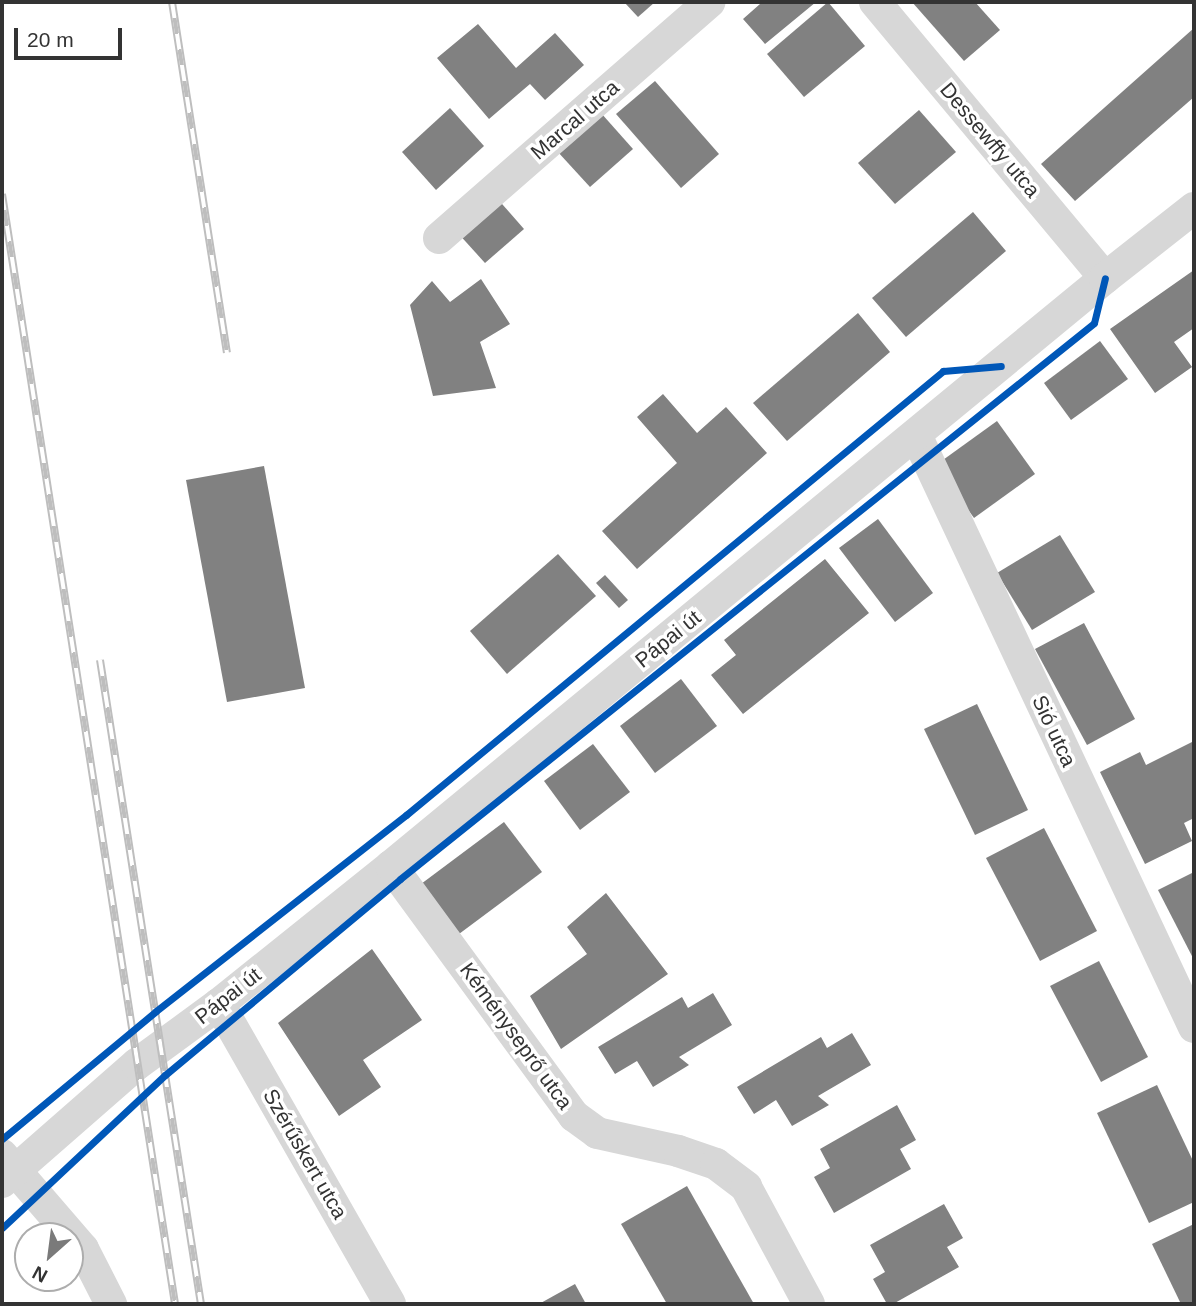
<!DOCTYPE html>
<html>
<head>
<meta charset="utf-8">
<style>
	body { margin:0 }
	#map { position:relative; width:1196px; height:1306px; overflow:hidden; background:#fff; font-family:Helvetica,sans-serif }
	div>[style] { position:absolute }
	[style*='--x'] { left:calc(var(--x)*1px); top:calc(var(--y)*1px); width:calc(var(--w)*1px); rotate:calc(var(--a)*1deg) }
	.building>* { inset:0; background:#818181 }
	.minor>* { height:32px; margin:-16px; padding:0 16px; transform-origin:16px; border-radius:16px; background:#d7d7d7 }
	.rail>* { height:8px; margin-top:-4px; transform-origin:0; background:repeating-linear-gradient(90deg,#fff 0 16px,#bebebe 0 32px); box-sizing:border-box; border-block:2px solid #bebebe }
	.cycleway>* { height:7px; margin:-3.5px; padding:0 3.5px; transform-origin:3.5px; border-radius:3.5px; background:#0057b8 }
	span { translate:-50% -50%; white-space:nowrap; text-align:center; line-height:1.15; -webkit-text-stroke:7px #fff; paint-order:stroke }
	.street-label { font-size:21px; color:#333 }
	.frame { position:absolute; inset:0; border:4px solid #333; pointer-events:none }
	.north { position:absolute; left:14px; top:1222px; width:70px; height:70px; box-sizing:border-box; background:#fff; border:2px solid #adadad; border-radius:50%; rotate:208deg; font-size:19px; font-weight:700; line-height:28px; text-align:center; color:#333 }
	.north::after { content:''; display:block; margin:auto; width:24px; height:32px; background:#7a7a7a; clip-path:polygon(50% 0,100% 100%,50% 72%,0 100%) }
	.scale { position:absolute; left:14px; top:28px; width:108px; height:32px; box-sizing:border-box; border:4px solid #333; border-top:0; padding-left:9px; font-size:21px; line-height:24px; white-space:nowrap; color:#333; -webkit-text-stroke:5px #fff; paint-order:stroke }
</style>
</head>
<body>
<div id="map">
	<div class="building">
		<div style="clip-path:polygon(624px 2px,655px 2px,638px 17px)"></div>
		<div style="clip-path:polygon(758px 2px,816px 2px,765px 44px,743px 19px,760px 4px)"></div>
		<div style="clip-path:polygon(828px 2px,865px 46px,804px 97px,767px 54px)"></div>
		<div style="clip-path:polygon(912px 2px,975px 2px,1000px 30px,964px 61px)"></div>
		<div style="clip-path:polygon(478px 24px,516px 68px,555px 33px,584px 65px,545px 100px,530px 84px,489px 119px,437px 58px)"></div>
		<div style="clip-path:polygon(1194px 28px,1194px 97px,1075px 201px,1041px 164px)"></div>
		<div style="clip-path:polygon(655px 81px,719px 154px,681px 188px,616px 114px)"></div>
		<div style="clip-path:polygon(450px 108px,484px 146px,436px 190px,402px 152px)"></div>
		<div style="clip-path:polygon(919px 110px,956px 152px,895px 204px,858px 163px)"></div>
		<div style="clip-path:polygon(601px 113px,633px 149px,590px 187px,557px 151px)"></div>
		<div style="clip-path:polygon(495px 196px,524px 229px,485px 263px,456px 231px)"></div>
		<div style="clip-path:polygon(973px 212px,1006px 251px,906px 337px,872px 298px)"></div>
		<div style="clip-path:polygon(1194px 270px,1194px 328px,1174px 342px,1192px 367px,1155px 393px,1110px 329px)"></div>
		<div style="clip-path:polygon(481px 279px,510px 324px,480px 342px,496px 388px,433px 396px,410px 305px,432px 281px,450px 302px)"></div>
		<div style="clip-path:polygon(858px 313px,890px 352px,787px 441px,753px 403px)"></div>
		<div style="clip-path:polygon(1100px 341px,1128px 379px,1071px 420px,1044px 383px)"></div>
		<div style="clip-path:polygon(663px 394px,697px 433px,726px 407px,767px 453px,637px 569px,602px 531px,677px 463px,637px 417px)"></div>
		<div style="clip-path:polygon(997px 421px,1035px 474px,974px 518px,936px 465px)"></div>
		<div style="clip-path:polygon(264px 466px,305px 688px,227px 702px,186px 480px)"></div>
		<div style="clip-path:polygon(878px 519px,933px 593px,895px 622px,839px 548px)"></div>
		<div style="clip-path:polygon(1060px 535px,1095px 592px,1032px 630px,997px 573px)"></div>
		<div style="clip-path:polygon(558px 554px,596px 596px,507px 674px,470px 631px)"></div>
		<div style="clip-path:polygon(825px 559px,869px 613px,743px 714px,711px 675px,736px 655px,724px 640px)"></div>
		<div style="clip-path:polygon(605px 575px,628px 600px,619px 608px,596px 583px)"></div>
		<div style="clip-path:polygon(1084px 623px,1135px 719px,1087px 745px,1035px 649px)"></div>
		<div style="clip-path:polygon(681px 679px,717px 726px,655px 773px,620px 726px)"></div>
		<div style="clip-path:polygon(977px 704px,1028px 810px,975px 835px,924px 729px)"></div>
		<div style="clip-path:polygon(1194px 741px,1194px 818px,1184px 823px,1192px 841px,1145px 864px,1100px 772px,1140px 752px,1146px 765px)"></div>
		<div style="clip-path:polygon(593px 744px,630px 792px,580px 830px,544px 781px)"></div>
		<div style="clip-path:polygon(504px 822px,542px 872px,459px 934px,421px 884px)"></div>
		<div style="clip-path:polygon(1044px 828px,1097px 931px,1040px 961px,986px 858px)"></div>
		<div style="clip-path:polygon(1194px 872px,1194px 960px,1158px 890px)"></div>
		<div style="clip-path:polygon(606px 893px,668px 974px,561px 1049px,530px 996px,587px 954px,567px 927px)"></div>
		<div style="clip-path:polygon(372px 949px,422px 1020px,363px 1060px,381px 1087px,339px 1116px,278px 1023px)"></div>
		<div style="clip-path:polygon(1099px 961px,1148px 1057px,1101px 1082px,1050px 986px)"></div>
		<div style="clip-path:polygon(713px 993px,732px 1025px,679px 1057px,689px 1065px,653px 1087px,637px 1061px,615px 1074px,598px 1047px,682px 997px,688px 1008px)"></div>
		<div style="clip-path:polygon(852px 1033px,871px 1065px,818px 1096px,829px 1105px,792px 1126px,776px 1100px,754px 1114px,737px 1087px,821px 1037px,827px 1048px)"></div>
		<div style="clip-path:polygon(1157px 1085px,1194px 1163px,1194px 1202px,1149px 1223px,1097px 1113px)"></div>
		<div style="clip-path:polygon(897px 1105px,916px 1140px,900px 1149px,911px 1169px,834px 1213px,814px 1177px,830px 1168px,820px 1149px)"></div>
		<div style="clip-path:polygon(687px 1186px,754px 1304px,667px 1304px,621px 1224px)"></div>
		<div style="clip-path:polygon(944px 1204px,963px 1238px,947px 1247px,959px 1267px,893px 1304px,887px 1304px,873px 1279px,885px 1272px,870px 1245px)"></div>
		<div style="clip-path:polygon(1194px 1224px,1194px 1304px,1181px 1304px,1152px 1244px)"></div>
		<div style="clip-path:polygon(575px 1284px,586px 1304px,539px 1304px)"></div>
	</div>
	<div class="minor">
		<div style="--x:875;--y:2;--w:359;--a:50.2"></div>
		<div style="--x:439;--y:238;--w:359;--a:-41.1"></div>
		<div style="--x:916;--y:435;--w:654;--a:64.85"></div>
		<div style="--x:391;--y:866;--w:310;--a:53.8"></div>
		<div style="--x:574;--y:1116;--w:29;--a:36"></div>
		<div style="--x:597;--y:1133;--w:83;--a:12.5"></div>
		<div style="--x:678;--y:1151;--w:40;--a:18.9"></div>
		<div style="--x:716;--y:1164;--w:38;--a:37"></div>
		<div style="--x:746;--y:1187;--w:133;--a:61.7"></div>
		<div style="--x:219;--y:1004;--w:345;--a:60.3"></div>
		<div style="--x:2;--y:1155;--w:124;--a:49.2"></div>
		<div style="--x:83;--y:1249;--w:62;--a:63"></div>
		<div style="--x:2;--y:1182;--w:179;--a:-41.2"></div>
		<div style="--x:137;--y:1064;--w:102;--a:-36.2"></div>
		<div style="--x:219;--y:1004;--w:221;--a:-38.7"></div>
		<div style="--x:391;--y:866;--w:925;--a:-39.47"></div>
		<div style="--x:1105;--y:278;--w:113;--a:-38.2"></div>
	</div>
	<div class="rail">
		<div style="--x:172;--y:2;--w:355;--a:81.1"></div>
		<div style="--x:2;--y:194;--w:1123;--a:81.14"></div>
		<div style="--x:100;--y:660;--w:652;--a:81.09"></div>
	</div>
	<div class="cycleway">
		<div style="--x:2;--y:1139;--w:200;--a:-39.7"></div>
		<div style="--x:156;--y:1011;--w:318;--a:-38.1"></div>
		<div style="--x:406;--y:815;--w:697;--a:-39.58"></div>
		<div style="--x:943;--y:371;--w:58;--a:-4.9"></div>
		<div style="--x:2;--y:1228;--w:224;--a:-43.2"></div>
		<div style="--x:165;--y:1075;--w:306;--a:-39.8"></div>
		<div style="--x:400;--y:879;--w:889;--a:-38.7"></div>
		<div style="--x:1094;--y:323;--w:46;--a:-76.3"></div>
	</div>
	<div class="street-label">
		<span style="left:575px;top:120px;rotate:-41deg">Marcal utca</span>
		<span style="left:990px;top:140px;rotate:50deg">Dessewffy utca</span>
		<span style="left:668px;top:639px;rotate:-39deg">Pápai út</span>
		<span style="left:1054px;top:731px;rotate:65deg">Sió utca</span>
		<span style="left:228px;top:996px;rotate:-38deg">Pápai út</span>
		<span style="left:516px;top:1036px;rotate:54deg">Kéményseprő utca</span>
		<span style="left:305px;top:1154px;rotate:60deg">Szérűskert utca</span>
	</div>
	<div class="frame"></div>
	<div class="north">N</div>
	<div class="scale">20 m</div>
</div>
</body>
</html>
